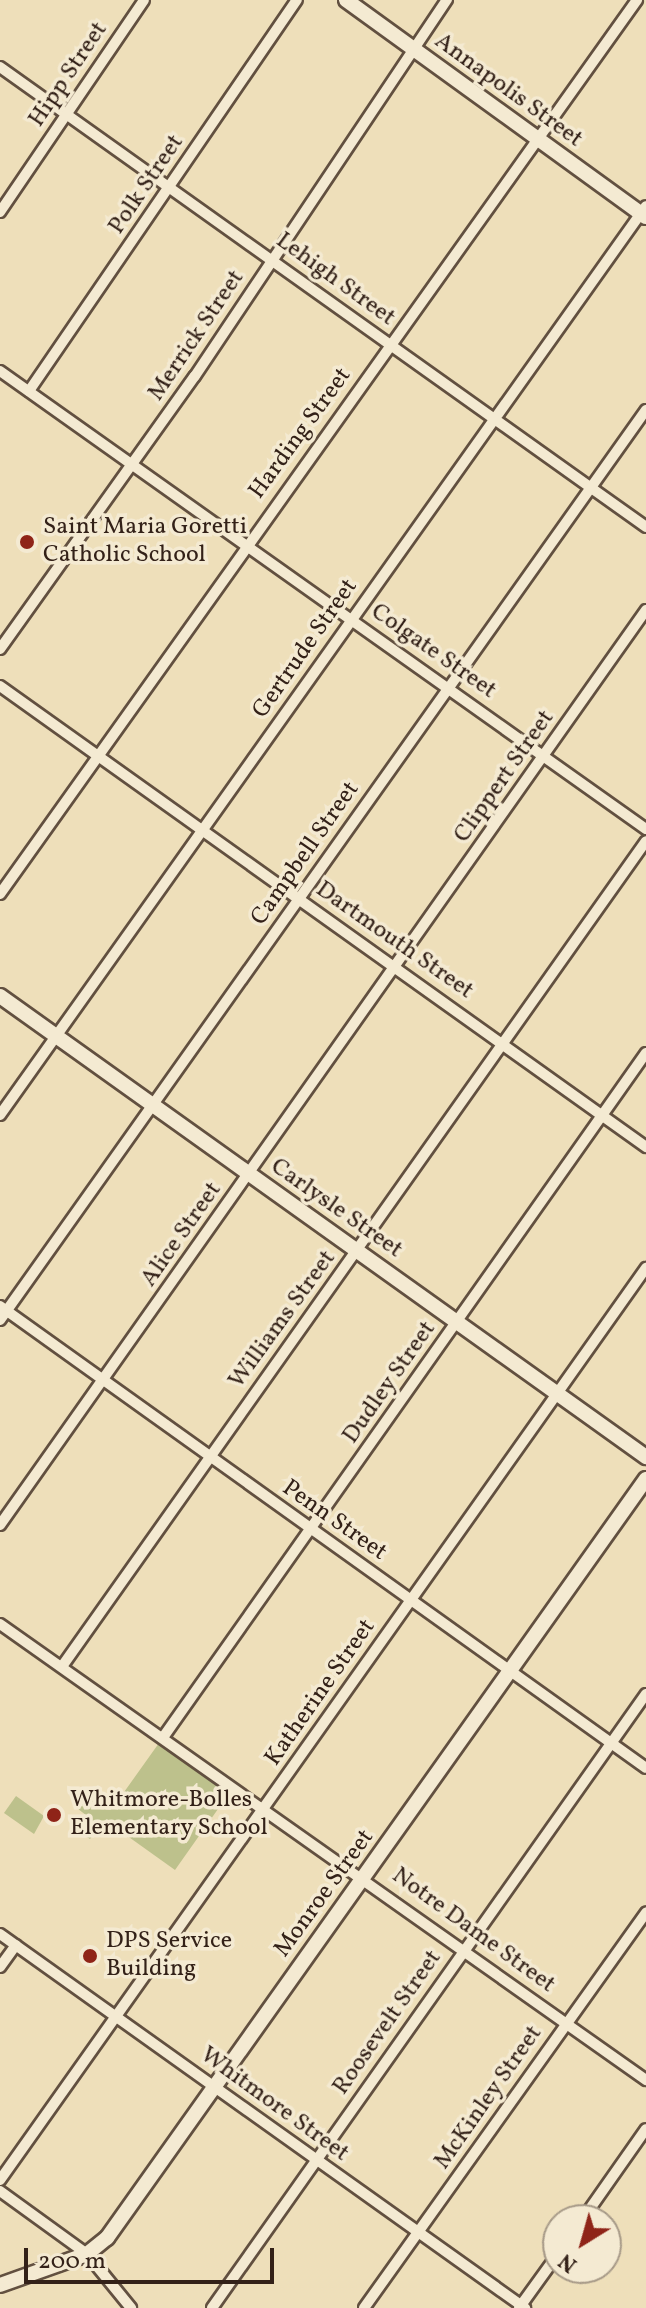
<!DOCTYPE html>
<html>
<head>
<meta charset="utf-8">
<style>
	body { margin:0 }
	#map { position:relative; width:646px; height:2308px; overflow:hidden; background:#eedfba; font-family:Vollkorn,serif }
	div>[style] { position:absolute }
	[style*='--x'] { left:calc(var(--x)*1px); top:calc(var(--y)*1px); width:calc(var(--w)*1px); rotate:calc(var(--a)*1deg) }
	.green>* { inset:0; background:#bdc18c }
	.roads { filter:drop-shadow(2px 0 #625040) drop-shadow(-2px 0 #625040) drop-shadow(0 2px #625040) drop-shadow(0 -2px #625040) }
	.street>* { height:10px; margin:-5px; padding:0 5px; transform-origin:5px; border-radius:5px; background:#f4ead2 }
	.secondary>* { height:14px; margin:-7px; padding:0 7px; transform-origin:7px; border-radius:7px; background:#f4ead2 }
	.dots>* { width:22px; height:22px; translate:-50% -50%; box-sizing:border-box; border:4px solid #f4ead2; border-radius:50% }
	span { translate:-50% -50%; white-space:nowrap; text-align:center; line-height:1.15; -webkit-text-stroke:7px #f4ead2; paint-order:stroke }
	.street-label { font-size:24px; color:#332118 }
	.poi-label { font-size:24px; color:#332118 }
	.left { translate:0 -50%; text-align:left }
	.north { position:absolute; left:542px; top:2204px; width:80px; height:80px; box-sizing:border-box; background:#f4ead2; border:2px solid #a79a88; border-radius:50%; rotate:217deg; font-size:22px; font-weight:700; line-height:32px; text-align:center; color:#332118 }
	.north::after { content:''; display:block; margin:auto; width:28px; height:36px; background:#8f2418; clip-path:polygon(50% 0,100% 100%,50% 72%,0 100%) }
	.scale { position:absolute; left:24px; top:2248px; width:250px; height:36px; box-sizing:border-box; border:4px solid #332118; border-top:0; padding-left:10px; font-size:24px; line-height:28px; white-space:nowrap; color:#332118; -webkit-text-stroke:6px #f4ead2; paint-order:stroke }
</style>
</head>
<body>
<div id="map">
	<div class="green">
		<div style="clip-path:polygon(159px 1743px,230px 1792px,175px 1870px,105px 1820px,90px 1839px,81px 1833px,91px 1819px,73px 1805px,79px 1787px,112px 1809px)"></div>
		<div style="clip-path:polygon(16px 1796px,44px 1816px,34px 1834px,4px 1813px)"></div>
	</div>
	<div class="roads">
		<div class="street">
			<div style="--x:0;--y:67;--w:793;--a:35.45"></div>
			<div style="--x:0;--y:212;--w:256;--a:-55.8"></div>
			<div style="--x:0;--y:371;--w:792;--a:35.34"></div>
			<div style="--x:29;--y:391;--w:474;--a:-55.6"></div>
			<div style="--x:0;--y:649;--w:335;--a:-54.5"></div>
			<div style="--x:195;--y:376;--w:453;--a:-56.2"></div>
			<div style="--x:0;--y:686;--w:794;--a:35.51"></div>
			<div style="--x:0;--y:894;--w:1098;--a:-54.53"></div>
			<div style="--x:0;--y:1115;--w:1115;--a:-54.6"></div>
			<div style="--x:0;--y:1306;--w:794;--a:35.57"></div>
			<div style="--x:0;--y:1320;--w:1116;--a:-54.63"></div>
			<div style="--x:0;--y:1525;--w:1120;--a:-54.78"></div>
			<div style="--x:0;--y:1624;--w:791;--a:35.22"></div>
			<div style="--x:63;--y:1665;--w:1009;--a:-54.72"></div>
			<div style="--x:164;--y:1736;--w:836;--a:-54.79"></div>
			<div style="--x:0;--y:1934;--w:645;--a:35.47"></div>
			<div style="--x:0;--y:1967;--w:27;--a:-54"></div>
			<div style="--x:0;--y:2180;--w:1118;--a:-54.69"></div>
			<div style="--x:0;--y:2191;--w:107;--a:35.9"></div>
			<div style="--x:87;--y:2254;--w:70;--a:50.8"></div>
			<div style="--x:582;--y:2220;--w:111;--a:-54.9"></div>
			<div style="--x:212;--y:2308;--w:752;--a:-54.75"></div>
			<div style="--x:364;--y:2308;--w:486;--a:-54.5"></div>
			<div style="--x:519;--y:2308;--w:67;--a:-54.2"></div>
		</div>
		<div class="secondary">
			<div style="--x:346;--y:0;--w:370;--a:35.9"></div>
			<div style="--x:0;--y:996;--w:794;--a:35.51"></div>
			<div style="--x:0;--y:2285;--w:92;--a:-19.6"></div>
			<div style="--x:87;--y:2254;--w:26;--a:-39"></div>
			<div style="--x:107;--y:2238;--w:931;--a:-54.62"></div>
		</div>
	</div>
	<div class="dots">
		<div style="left:27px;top:542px;background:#8f2418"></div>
		<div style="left:54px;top:1815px;background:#8f2418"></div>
		<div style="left:90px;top:1956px;background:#8f2418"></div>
	</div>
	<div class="street-label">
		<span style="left:69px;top:75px;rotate:-56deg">Hipp Street</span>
		<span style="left:508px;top:91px;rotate:36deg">Annapolis Street</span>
		<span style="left:147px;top:185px;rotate:-56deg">Polk Street</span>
		<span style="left:335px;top:280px;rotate:36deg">Lehigh Street</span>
		<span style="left:197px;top:336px;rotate:-56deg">Merrick Street</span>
		<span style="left:301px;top:434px;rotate:-54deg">Harding Street</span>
		<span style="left:306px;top:649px;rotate:-55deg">Gertrude Street</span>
		<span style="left:433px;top:652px;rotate:35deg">Colgate Street</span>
		<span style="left:505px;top:777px;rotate:-55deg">Clippert Street</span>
		<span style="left:306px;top:854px;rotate:-55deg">Campbell Street</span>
		<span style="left:394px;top:941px;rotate:35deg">Dartmouth Street</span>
		<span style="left:336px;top:1209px;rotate:35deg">Carlysle Street</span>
		<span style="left:182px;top:1235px;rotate:-55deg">Alice Street</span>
		<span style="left:283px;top:1320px;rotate:-54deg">Williams Street</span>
		<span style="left:390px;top:1383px;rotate:-55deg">Dudley Street</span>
		<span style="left:334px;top:1521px;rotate:35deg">Penn Street</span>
		<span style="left:321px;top:1693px;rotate:-55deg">Katherine Street</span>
		<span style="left:325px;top:1894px;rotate:-54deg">Monroe Street</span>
		<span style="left:473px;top:1931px;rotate:36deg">Notre Dame Street</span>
		<span style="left:388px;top:2023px;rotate:-55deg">Roosevelt Street</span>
		<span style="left:489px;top:2098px;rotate:-55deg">McKinley Street</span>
		<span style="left:274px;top:2105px;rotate:36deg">Whitmore Street</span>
	</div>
	<div class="poi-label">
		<span class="left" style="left:43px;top:542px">Saint Maria Goretti<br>Catholic School</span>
		<span class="left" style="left:70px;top:1815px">Whitmore-Bolles<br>Elementary School</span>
		<span class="left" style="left:106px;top:1956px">DPS Service<br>Building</span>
	</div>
	<div class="north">N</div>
	<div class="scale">200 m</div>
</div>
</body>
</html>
